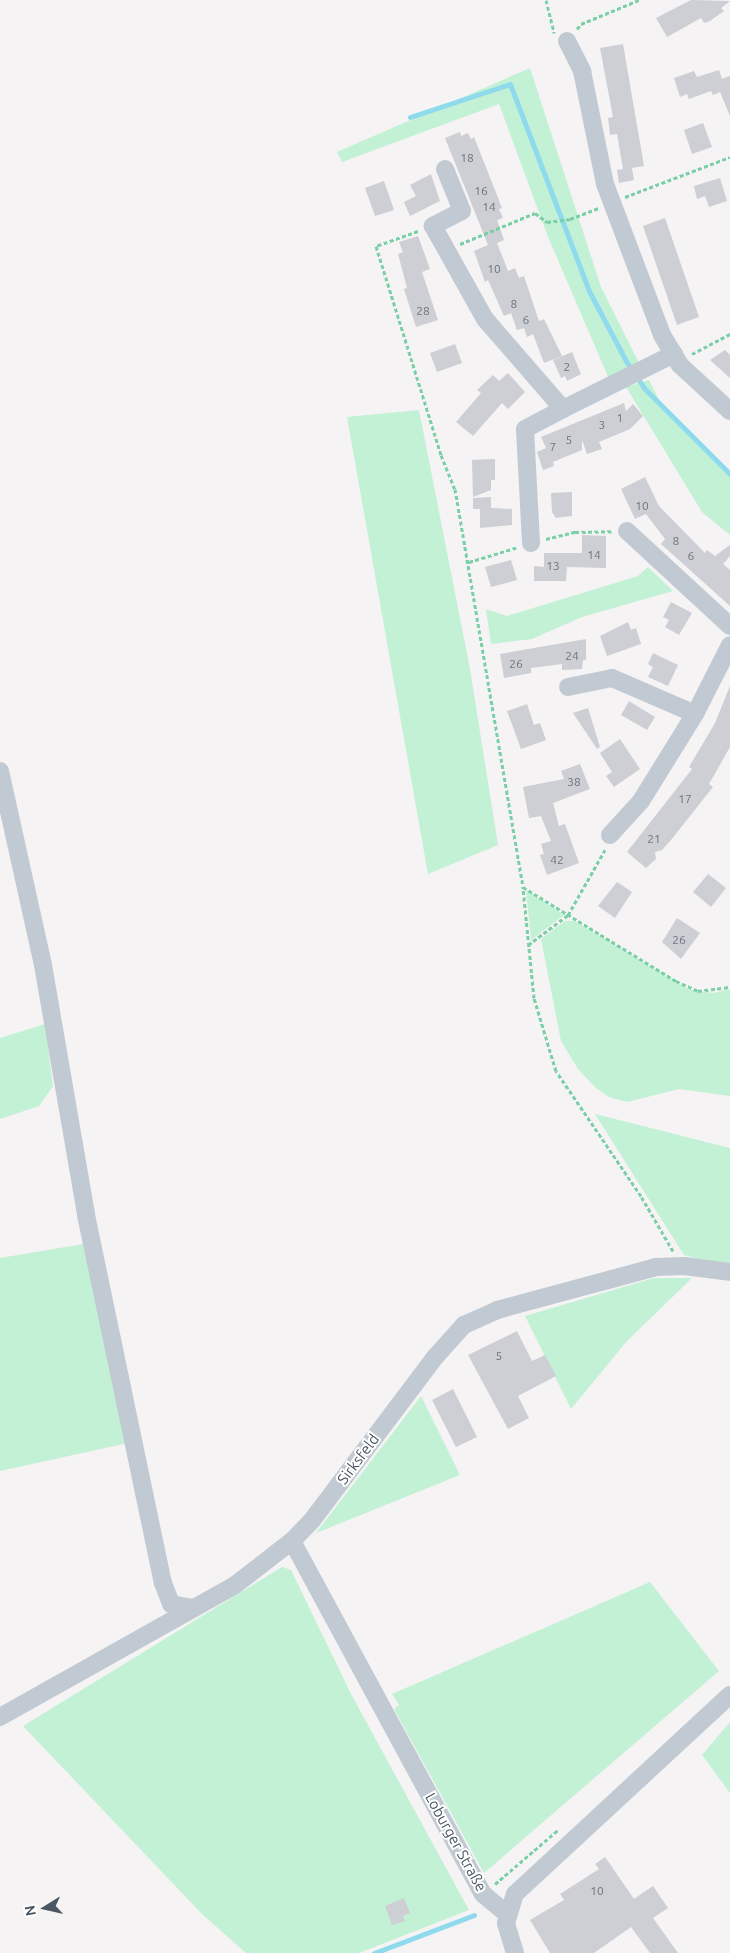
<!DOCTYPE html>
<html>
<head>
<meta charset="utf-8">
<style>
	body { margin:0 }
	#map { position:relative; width:730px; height:1953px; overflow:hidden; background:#f5f3f3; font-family:Ubuntu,sans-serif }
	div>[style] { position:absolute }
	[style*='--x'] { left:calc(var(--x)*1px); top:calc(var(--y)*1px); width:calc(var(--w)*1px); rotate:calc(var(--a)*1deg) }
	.green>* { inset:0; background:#c3f1d5 }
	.stream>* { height:5px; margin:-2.5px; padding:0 2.5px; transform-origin:2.5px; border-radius:2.5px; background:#90daee }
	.building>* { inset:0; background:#cdcfd5 }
	.path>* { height:3px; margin-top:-1.5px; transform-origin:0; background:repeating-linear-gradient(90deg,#7ad0a6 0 4px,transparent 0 6.5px) }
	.minor>* { height:18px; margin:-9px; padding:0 9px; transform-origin:9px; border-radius:9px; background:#c1cad2 }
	span { translate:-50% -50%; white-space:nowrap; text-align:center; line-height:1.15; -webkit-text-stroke:4px #fff; paint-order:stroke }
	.number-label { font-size:12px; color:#6b747e }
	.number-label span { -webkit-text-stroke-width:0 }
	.street-label { font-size:15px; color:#4a5661 }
	.north { position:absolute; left:20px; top:1883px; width:50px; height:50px; -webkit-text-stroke:4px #fff; paint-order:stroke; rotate:260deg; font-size:14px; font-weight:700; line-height:20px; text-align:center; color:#4a5661 }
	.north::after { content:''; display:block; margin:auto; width:18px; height:22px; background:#4a5661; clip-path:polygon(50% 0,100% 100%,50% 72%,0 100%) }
</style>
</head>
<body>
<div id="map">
	<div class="green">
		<div style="clip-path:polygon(530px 68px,601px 287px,641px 367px,609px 379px,548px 237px,499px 104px,342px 162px,337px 152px)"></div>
		<div style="clip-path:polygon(649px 380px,663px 408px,730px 471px,730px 535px,702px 512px,626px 387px)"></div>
		<div style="clip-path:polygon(419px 410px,470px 669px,498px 845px,428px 874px,347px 417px)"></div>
		<div style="clip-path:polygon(648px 567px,673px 591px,582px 617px,532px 639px,491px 644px,486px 609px,507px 616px,638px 576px)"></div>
		<div style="clip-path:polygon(526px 890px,564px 915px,531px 940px)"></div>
		<div style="clip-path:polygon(565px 921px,575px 921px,690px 990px,714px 993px,730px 989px,730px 1096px,679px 1089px,627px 1102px,609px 1097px,596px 1088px,578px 1069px,561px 1041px,541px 939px)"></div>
		<div style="clip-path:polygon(45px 1024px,53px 1086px,39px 1106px,0 1119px,0 1038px)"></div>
		<div style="clip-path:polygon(595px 1114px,730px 1148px,730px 1268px,684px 1255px)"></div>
		<div style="clip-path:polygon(83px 1244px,128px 1443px,0 1471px,0 1258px)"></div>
		<div style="clip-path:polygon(654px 1278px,692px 1278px,627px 1341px,571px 1409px,525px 1316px)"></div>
		<div style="clip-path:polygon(421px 1396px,460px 1475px,316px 1533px)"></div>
		<div style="clip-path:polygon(282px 1567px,291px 1570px,351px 1694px,469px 1910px,359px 1953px,246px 1953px,202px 1914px,23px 1726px)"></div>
		<div style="clip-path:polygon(650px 1582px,719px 1671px,484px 1873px,394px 1709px,399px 1705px,392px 1694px)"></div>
		<div style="clip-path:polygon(730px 1722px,730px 1793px,702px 1755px)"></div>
	</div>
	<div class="stream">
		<div style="--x:410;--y:117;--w:105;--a:-18.3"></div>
		<div style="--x:510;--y:84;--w:222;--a:69.1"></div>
		<div style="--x:589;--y:291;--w:79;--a:62.1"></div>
		<div style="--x:626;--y:361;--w:32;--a:56"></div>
		<div style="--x:644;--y:388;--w:122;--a:45"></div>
		<div style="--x:374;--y:1953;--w:107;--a:-20.8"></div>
	</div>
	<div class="building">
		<div style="clip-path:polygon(691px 0,730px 1px,721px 8px,724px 11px,710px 21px,704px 23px,701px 18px,667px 37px,656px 18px)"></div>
		<div style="clip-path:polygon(623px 44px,644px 166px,632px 168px,634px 180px,619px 183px,617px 170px,623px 169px,617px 134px,610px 135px,608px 118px,613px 117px,600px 48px)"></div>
		<div style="clip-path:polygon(719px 70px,722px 79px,730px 76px,730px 116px,720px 92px,713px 95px,711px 91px,689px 99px,687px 94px,680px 97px,674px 78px,694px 71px,697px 77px)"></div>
		<div style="clip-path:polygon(703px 123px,712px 147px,692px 154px,684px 130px)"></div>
		<div style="clip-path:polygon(460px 132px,461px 136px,468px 133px,471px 139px,474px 137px,502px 208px,499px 209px,503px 218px,497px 220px,504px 240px,497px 243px,508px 271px,515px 268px,519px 278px,524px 276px,539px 321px,544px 319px,562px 356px,544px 363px,533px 334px,527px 337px,524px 328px,517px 330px,511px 313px,504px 316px,488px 280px,485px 282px,474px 251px,488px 245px,445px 138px)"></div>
		<div style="clip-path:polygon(431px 174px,440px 201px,410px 216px,404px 202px,416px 196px,410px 185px)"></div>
		<div style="clip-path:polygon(720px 178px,727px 201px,709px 207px,705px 196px,697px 199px,694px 186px)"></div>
		<div style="clip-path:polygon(384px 181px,394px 210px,375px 216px,365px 188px)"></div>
		<div style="clip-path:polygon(665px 218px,699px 317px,677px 325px,643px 226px)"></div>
		<div style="clip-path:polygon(418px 236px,430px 269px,422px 272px,438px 320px,416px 327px,404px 289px,407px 288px,398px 254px,403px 252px,399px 242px)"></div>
		<div style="clip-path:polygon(455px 344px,462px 363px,437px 372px,430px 353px)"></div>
		<div style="clip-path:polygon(725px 350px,730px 355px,730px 378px,710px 360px)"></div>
		<div style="clip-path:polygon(572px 352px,581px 374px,567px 381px,565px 376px,561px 378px,553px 360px)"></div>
		<div style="clip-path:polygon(508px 373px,525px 392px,508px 409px,502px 403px,473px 436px,456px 422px,481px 393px,477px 390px,493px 375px,499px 381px)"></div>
		<div style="clip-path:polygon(624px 403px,626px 411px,633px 404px,643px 416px,630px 429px,599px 442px,602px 449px,587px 454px,582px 440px,582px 450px,553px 462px,554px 466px,543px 470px,537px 452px,546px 448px,541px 437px)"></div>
		<div style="clip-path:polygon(495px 459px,495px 480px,491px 480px,491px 490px,473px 497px,472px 460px)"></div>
		<div style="clip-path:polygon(645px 477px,659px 506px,705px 553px,707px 550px,715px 556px,730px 545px,730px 556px,723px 564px,730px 570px,730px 606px,661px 544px,665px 539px,646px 514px,635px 519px,621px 489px)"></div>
		<div style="clip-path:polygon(572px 492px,572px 516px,556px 518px,552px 512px,551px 493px)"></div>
		<div style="clip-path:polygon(491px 497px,491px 508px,512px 509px,512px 525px,480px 528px,480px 509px,473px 509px,473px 498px)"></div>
		<div style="clip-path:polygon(582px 535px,606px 536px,606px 568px,567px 567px,566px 581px,534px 581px,534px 566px,544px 567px,544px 553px,582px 553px)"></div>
		<div style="clip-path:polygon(511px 560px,517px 580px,491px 587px,485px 567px)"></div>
		<div style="clip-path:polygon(671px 602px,692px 613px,679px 635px,665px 627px,669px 620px,663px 617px)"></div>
		<div style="clip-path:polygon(628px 622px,631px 630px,636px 628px,641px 644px,607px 656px,600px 636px)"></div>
		<div style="clip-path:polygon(586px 639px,586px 660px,583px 660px,582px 669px,562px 670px,562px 664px,531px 668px,531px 673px,504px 678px,500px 654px)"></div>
		<div style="clip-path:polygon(653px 653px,678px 665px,668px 686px,648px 677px,653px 667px,648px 664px)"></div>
		<div style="clip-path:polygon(730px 686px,730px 747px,709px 784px,713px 787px,671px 840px,662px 850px,655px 852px,656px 859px,646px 868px,627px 852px,692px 769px,689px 767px,715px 723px)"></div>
		<div style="clip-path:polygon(629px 701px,655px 717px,647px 730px,621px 715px)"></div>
		<div style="clip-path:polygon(527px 704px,534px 725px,540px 723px,546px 740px,521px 749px,507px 711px)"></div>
		<div style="clip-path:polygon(588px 708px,600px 747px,597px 749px,573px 713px)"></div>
		<div style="clip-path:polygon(620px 739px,640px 769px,614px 787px,606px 776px,612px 772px,600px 753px)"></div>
		<div style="clip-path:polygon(580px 764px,590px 789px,553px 803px,559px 826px,565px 824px,579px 863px,547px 875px,540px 855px,544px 854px,541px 844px,551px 841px,541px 816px,529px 818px,523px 787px,564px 779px,561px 771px)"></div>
		<div style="clip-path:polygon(708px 874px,726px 888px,711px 907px,693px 892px)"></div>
		<div style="clip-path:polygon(617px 882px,632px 892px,615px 918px,598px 906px)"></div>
		<div style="clip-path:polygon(677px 918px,700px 933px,681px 959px,662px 942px)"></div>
		<div style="clip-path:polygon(517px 1331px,532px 1361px,545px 1355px,556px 1376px,518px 1396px,529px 1418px,508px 1429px,468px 1355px)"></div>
		<div style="clip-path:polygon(453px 1389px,477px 1437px,456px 1447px,432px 1400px)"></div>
		<div style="clip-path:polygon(605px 1857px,634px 1899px,653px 1886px,668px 1908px,653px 1918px,678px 1953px,650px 1953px,631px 1927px,594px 1953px,550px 1953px,530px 1920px,564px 1900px,560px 1894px,599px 1869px,595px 1864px)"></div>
		<div style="clip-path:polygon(404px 1898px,410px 1913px,403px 1916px,405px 1921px,392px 1925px,385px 1906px)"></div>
	</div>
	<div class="path">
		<div style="--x:546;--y:0;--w:34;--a:76"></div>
		<div style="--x:577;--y:29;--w:6;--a:-51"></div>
		<div style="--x:581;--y:24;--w:63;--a:-22.5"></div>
		<div style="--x:625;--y:197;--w:112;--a:-20.9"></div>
		<div style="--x:418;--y:231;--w:45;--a:160.3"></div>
		<div style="--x:376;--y:246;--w:219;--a:72.7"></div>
		<div style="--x:441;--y:455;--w:37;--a:68"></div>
		<div style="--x:455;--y:489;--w:404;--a:80.3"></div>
		<div style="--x:460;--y:244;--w:81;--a:-22.5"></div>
		<div style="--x:535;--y:213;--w:15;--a:37"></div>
		<div style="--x:547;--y:222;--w:23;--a:-7"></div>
		<div style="--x:570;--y:219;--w:30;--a:-21"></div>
		<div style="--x:692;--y:354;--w:43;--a:-27.8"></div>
		<div style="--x:546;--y:539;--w:30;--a:-14"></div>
		<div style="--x:575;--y:532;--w:39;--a:-1"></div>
		<div style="--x:469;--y:562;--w:51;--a:-17"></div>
		<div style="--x:528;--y:945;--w:50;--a:-36.9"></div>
		<div style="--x:568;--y:915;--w:75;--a:-60.4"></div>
		<div style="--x:673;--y:1251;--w:64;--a:-120.2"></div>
		<div style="--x:641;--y:1196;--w:151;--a:-124.2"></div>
		<div style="--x:556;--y:1071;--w:76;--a:-106.8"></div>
		<div style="--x:534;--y:998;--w:112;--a:-95.7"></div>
		<div style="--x:523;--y:887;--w:180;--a:31.6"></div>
		<div style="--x:676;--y:981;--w:24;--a:24"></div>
		<div style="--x:698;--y:991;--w:32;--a:-7"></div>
		<div style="--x:495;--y:1884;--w:83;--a:-40.6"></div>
	</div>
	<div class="minor">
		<div style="--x:567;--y:41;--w:34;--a:63"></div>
		<div style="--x:582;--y:71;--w:115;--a:78.5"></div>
		<div style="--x:605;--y:184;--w:161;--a:69.3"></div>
		<div style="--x:662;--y:335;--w:35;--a:59"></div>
		<div style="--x:680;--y:365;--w:68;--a:42.6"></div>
		<div style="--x:445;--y:169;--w:45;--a:68"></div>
		<div style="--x:462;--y:211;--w:33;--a:153"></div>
		<div style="--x:433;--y:226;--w:107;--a:60.8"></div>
		<div style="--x:485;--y:319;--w:119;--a:49.1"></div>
		<div style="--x:563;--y:409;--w:124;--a:-26.4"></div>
		<div style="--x:627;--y:531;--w:140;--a:42.7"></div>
		<div style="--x:531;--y:543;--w:114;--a:-93"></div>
		<div style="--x:525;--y:429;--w:43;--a:-27.8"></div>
		<div style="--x:568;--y:687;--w:45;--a:-11.6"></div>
		<div style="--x:612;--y:678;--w:90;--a:23.4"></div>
		<div style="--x:0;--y:771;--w:199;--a:77.5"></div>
		<div style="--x:43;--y:965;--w:254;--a:80.2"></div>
		<div style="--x:86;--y:1215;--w:376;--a:78.2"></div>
		<div style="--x:163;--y:1583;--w:22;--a:69"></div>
		<div style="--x:171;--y:1604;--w:23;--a:10"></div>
		<div style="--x:610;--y:835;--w:46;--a:-47.6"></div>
		<div style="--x:641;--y:801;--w:102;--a:-58.2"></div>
		<div style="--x:695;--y:714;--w:77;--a:-63.1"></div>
		<div style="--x:292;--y:1541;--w:401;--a:61.6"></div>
		<div style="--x:483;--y:1894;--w:31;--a:40"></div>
		<div style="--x:0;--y:1717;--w:270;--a:-29.3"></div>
		<div style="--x:235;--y:1585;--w:72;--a:-37.7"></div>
		<div style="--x:292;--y:1541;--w:30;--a:-46"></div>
		<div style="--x:313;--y:1519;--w:204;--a:-53"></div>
		<div style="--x:436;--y:1356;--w:42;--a:-47.9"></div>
		<div style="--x:464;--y:1325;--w:36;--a:-24"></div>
		<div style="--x:497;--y:1310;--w:165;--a:-15.1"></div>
		<div style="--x:656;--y:1267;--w:28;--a:-2"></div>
		<div style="--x:684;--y:1266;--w:46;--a:7.4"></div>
		<div style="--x:515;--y:1953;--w:31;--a:-107"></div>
		<div style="--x:506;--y:1923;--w:30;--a:-73"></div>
		<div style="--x:515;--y:1894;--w:293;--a:-42.8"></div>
	</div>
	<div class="number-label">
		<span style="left:467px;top:158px">18</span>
		<span style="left:481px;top:191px">16</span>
		<span style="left:489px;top:207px">14</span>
		<span style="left:494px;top:269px">10</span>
		<span style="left:514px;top:304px">8</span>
		<span style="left:423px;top:311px">28</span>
		<span style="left:526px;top:320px">6</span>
		<span style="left:567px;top:367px">2</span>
		<span style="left:620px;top:418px">1</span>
		<span style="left:602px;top:425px">3</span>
		<span style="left:569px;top:440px">5</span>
		<span style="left:553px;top:447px">7</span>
		<span style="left:642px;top:506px">10</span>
		<span style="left:676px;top:541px">8</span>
		<span style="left:594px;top:555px">14</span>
		<span style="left:691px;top:556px">6</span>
		<span style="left:553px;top:566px">13</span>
		<span style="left:572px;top:656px">24</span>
		<span style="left:516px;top:664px">26</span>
		<span style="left:574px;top:782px">38</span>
		<span style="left:685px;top:799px">17</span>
		<span style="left:654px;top:839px">21</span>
		<span style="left:557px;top:860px">42</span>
		<span style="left:679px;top:940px">26</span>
		<span style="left:499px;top:1356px">5</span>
		<span style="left:597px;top:1891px">10</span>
	</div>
	<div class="street-label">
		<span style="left:358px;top:1459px;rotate:-53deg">Sirksfeld</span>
		<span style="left:456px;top:1842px;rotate:61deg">Loburger Straße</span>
	</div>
	<div class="north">N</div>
</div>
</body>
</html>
